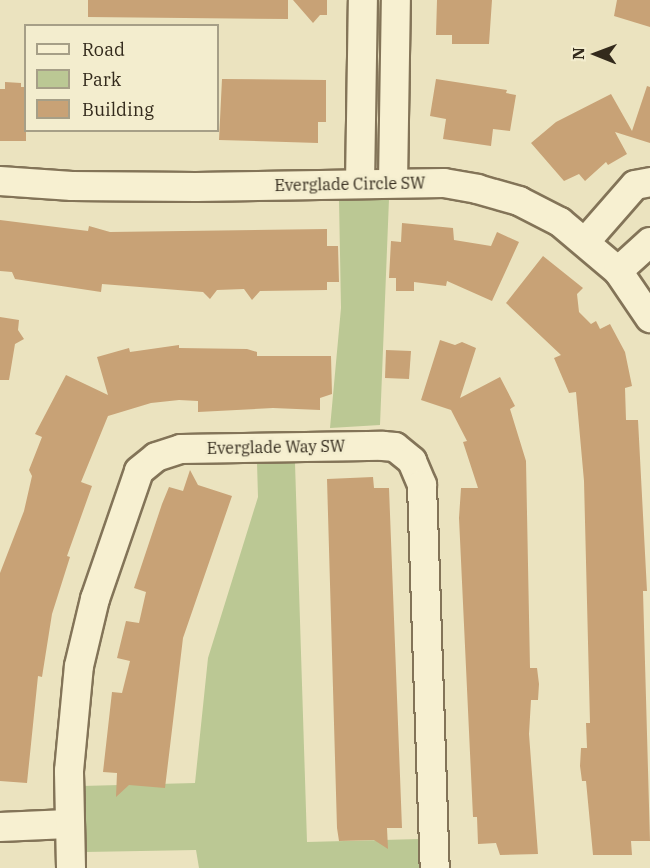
<!DOCTYPE html>
<html>
<head>
<meta charset="utf-8">
<style>
	body { margin:0 }
	#map { position:relative; width:650px; height:868px; overflow:hidden; background:#ebe3bf; font-family:"IBM Plex Serif",serif }
	div>[style] { position:absolute }
	[style*='--x'] { left:calc(var(--x)*1px); top:calc(var(--y)*1px); width:calc(var(--w)*1px); rotate:calc(var(--a)*1deg) }
	.green>* { inset:0; background:#bbc894 }
	.building>* { inset:0; background:#c8a276 }
	.roads { filter:drop-shadow(2px 0 #837458) drop-shadow(-2px 0 #837458) drop-shadow(0 2px #837458) drop-shadow(0 -2px #837458) }
	.minor>* { height:28px; margin:-14px; padding:0 14px; transform-origin:14px; border-radius:14px; background:#f7f0d1 }
	span { translate:-50% -50%; white-space:nowrap; text-align:center; line-height:1.15; -webkit-text-stroke:5px #f3edce; paint-order:stroke }
	.street-label { font-size:16px; color:#332a1c }
	.legend { position:absolute; left:24px; top:24px; width:195px; height:108px; box-sizing:border-box; background:#f3edce; border:2px solid #a69f87; margin:0; padding:8px 10px; list-style:none; font-size:18px; color:#332a1c }
	.legend li { display:flex; align-items:center; gap:12px; height:30px }
	.legend b { width:30px; border:2px solid #a69f87 }
	.north { position:absolute; left:566px; top:24px; width:60px; height:60px; -webkit-text-stroke:4px #f3edce; paint-order:stroke; rotate:271deg; font-size:16px; font-weight:700; line-height:24px; text-align:center; color:#332a1c }
	.north::after { content:''; display:block; margin:auto; width:21px; height:27px; background:#332a1c; clip-path:polygon(50% 0,100% 100%,50% 72%,0 100%) }
</style>
</head>
<body>
<div id="map">
	<div class="green">
		<div style="clip-path:polygon(389px 199px,380px 425px,330px 428px,341px 308px,339px 200px)"></div>
		<div style="clip-path:polygon(257px 463px,295px 463px,307px 842px,420px 839px,420px 868px,199px 868px,196px 850px,85px 852px,82px 786px,195px 783px,208px 658px,258px 497px)"></div>
	</div>
	<div class="building">
		<div style="clip-path:polygon(88px 0,288px 0,288px 19px,88px 17px)"></div>
		<div style="clip-path:polygon(293px 0,327px 0,327px 15px,320px 15px,313px 23px)"></div>
		<div style="clip-path:polygon(437px 0,492px 0,489px 44px,452px 44px,452px 35px,436px 35px)"></div>
		<div style="clip-path:polygon(617px 0,650px 0,650px 27px,614px 16px)"></div>
		<div style="clip-path:polygon(222px 79px,326px 80px,326px 122px,318px 122px,318px 143px,219px 140px)"></div>
		<div style="clip-path:polygon(436px 79px,507px 90px,506px 93px,516px 95px,510px 131px,493px 129px,491px 146px,443px 139px,446px 119px,430px 116px)"></div>
		<div style="clip-path:polygon(5px 82px,21px 83px,21px 87px,26px 87px,26px 141px,0 141px,0 89px,5px 89px)"></div>
		<div style="clip-path:polygon(647px 86px,650px 87px,650px 143px,615px 132px,627px 154px,608px 165px,606px 162px,585px 181px,579px 174px,564px 181px,531px 143px,556px 122px,611px 94px,632px 131px)"></div>
		<div style="clip-path:polygon(0 220px,88px 231px,89px 226px,110px 232px,327px 229px,327px 246px,338px 246px,339px 282px,327px 282px,327px 290px,260px 291px,252px 300px,244px 289px,217px 290px,210px 299px,203px 292px,102px 284px,101px 292px,15px 279px,12px 272px,0 271px)"></div>
		<div style="clip-path:polygon(402px 223px,453px 228px,454px 240px,491px 246px,497px 232px,519px 242px,492px 301px,447px 281px,446px 286px,414px 282px,414px 291px,396px 291px,396px 278px,389px 278px,391px 241px,401px 242px)"></div>
		<div style="clip-path:polygon(543px 256px,583px 288px,577px 294px,579px 312px,591px 324px,596px 321px,600px 329px,610px 324px,625px 352px,632px 386px,625px 388px,626px 420px,638px 420px,647px 591px,643px 591px,650px 841px,631px 841px,632px 855px,593px 855px,586px 781px,582px 781px,580px 766px,581px 748px,587px 748px,586px 723px,590px 723px,584px 481px,576px 392px,569px 393px,554px 358px,561px 355px,506px 303px)"></div>
		<div style="clip-path:polygon(0 317px,19px 320px,18px 330px,24px 339px,15px 344px,9px 380px,0 380px)"></div>
		<div style="clip-path:polygon(440px 340px,455px 345px,462px 342px,476px 348px,460px 398px,500px 377px,515px 406px,510px 409px,526px 461px,530px 668px,537px 668px,539px 684px,538px 700px,531px 700px,529px 734px,538px 854px,500px 855px,496px 843px,478px 844px,477px 817px,473px 817px,459px 518px,461px 488px,478px 488px,463px 442px,467px 441px,451px 410px,421px 400px)"></div>
		<div style="clip-path:polygon(179px 345px,179px 348px,247px 349px,257px 352px,257px 356px,331px 356px,332px 394px,320px 398px,320px 410px,273px 408px,198px 412px,198px 401px,179px 400px,151px 403px,108px 416px,81px 482px,92px 486px,67px 556px,70px 557px,52px 614px,42px 677px,38px 676px,27px 783px,0 781px,0 573px,24px 511px,32px 476px,29px 470px,42px 437px,35px 434px,66px 375px,108px 395px,97px 357px,129px 348px,130px 352px)"></div>
		<div style="clip-path:polygon(386px 350px,411px 351px,409px 379px,385px 378px)"></div>
		<div style="clip-path:polygon(190px 470px,198px 485px,232px 496px,183px 638px,165px 788px,129px 785px,116px 797px,117px 773px,103px 772px,112px 692px,122px 693px,130px 661px,117px 658px,126px 621px,139px 623px,146px 592px,134px 588px,162px 504px,169px 487px,183px 491px)"></div>
		<div style="clip-path:polygon(373px 477px,374px 488px,389px 488px,402px 828px,387px 828px,388px 849px,374px 840px,339px 841px,337px 828px,327px 479px)"></div>
	</div>
	<div class="roads">
		<div class="minor">
			<div style="--x:0;--y:181;--w:72;--a:4"></div>
			<div style="--x:72;--y:186;--w:124;--a:0.5"></div>
			<div style="--x:196;--y:187;--w:248;--a:-0.9"></div>
			<div style="--x:444;--y:183;--w:34;--a:10"></div>
			<div style="--x:477;--y:189;--w:44;--a:15.9"></div>
			<div style="--x:519;--y:201;--w:46;--a:27.1"></div>
			<div style="--x:560;--y:222;--w:76;--a:40.2"></div>
			<div style="--x:618;--y:271;--w:57;--a:55.8"></div>
			<div style="--x:393;--y:183;--w:183;--a:-89.1"></div>
			<div style="--x:360;--y:184;--w:184;--a:-89.1"></div>
			<div style="--x:586;--y:241;--w:74;--a:-48.8"></div>
			<div style="--x:635;--y:185;--w:15;--a:-11"></div>
			<div style="--x:618;--y:271;--w:43;--a:-42.2"></div>
			<div style="--x:0;--y:827;--w:68;--a:-2.5"></div>
			<div style="--x:71;--y:868;--w:97;--a:-91.2"></div>
			<div style="--x:69;--y:771;--w:105;--a:-84.6"></div>
			<div style="--x:79;--y:666;--w:69;--a:-76.6"></div>
			<div style="--x:95;--y:599;--w:135;--a:-71"></div>
			<div style="--x:139;--y:471;--w:22;--a:-39"></div>
			<div style="--x:156;--y:457;--w:26;--a:-18"></div>
			<div style="--x:181;--y:449;--w:202;--a:-0.9"></div>
			<div style="--x:383;--y:446;--w:12;--a:5"></div>
			<div style="--x:395;--y:447;--w:22;--a:39"></div>
			<div style="--x:412;--y:461;--w:26;--a:67"></div>
			<div style="--x:422;--y:485;--w:383;--a:88.1"></div>
		</div>
	</div>
	<div class="street-label">
		<span style="left:350px;top:184px;rotate:-1deg">Everglade Circle SW</span>
		<span style="left:276px;top:447px;rotate:-1deg">Everglade Way SW</span>
	</div>
	<ul class="legend">
	<li><b style="height:8px;background:#f7f0d1"></b>Road</li>
	<li><b style="height:16px;background:#bbc894"></b>Park</li>
	<li><b style="height:16px;background:#c8a276"></b>Building</li>
	</ul>
	<div class="north">N</div>
</div>
</body>
</html>
